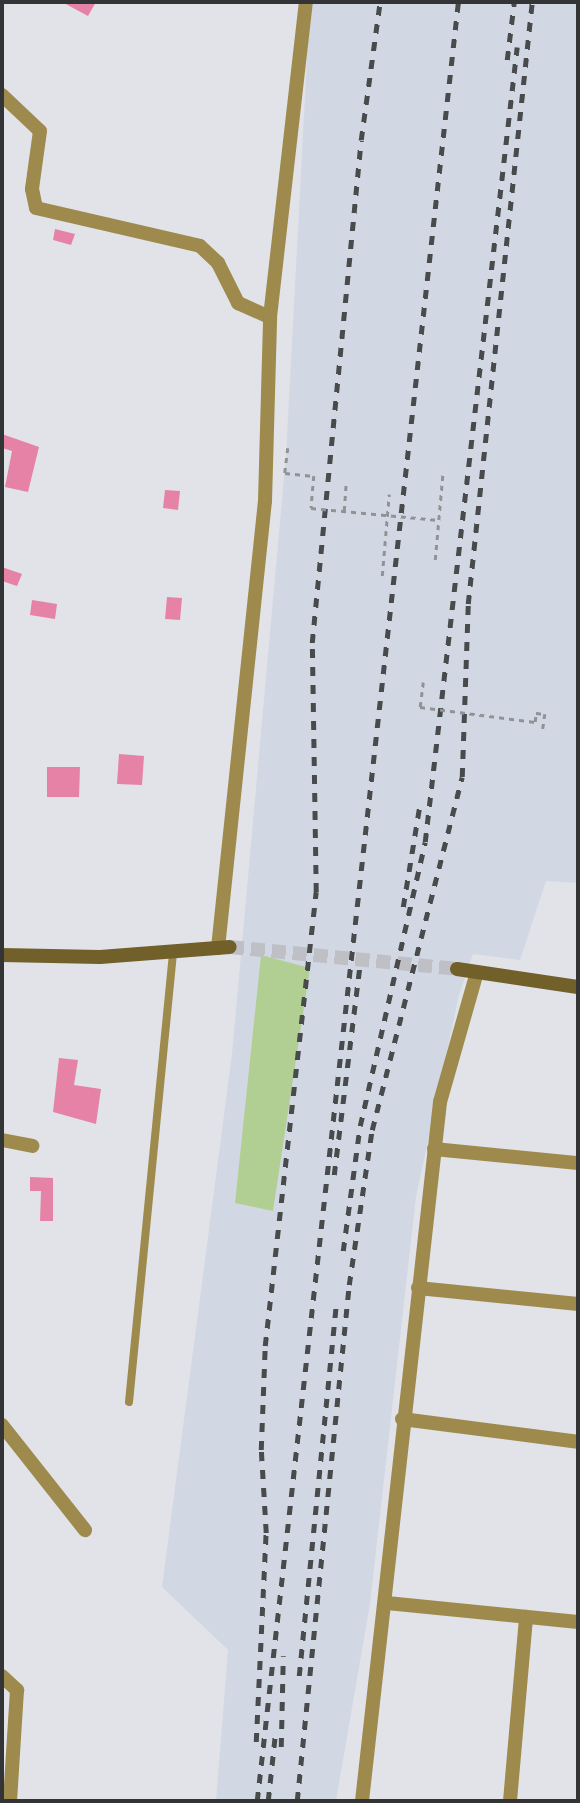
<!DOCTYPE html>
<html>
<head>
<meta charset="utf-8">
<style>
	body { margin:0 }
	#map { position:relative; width:580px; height:1803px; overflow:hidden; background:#e1e3e9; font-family:"Space Grotesk",sans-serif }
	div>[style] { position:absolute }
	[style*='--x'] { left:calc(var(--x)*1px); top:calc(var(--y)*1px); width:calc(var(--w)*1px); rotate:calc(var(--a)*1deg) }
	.built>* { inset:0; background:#d2d8e3 }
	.green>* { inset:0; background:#b2cf93 }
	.building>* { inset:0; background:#e682a6 }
	.secondary-tunnel>* { height:14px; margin-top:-7px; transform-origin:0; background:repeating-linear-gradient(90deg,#bec0c5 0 14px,transparent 0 21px) }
	.path>* { height:2.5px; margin-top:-1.25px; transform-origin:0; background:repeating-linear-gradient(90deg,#909296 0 5px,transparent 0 10px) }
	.lane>* { height:8px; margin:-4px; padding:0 4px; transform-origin:4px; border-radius:4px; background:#9d8a4c }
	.street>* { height:14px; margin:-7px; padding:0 7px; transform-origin:7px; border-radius:7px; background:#9d8a4c }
	.secondary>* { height:14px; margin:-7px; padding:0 7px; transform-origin:7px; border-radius:7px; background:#716029 }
	.rail>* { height:4.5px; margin-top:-2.25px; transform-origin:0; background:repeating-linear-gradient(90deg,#484a4c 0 9px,transparent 0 18px) }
	.path-bridge>* { height:2.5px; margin-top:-1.25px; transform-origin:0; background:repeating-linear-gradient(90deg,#909296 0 5px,transparent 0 10px) }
	span { translate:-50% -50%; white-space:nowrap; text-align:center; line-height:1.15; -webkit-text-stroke:5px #e1e3e9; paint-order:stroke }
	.frame { position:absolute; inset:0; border:4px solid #333436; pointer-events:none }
</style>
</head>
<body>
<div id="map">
	<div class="built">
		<div style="clip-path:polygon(310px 2px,578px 2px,578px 883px,546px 881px,520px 960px,473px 954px,459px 995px,416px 1197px,370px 1604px,336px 1801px,216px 1801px,228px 1650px,162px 1587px,232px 1054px,286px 455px)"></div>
	</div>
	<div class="green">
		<div style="clip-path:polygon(261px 955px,310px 968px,273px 1211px,235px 1203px)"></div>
	</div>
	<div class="building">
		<div style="clip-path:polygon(62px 2px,96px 2px,88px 16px)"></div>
		<div style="clip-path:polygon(55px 229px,75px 234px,71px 245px,53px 240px)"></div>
		<div style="clip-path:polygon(2px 434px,39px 447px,28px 492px,5px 487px,12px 451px,2px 448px)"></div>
		<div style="clip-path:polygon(165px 490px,180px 491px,178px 510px,163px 508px)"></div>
		<div style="clip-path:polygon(2px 567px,22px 574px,17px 586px,2px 581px)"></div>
		<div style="clip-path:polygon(167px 597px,182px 598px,180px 620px,165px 619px)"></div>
		<div style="clip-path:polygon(32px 600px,57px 604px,55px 619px,30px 615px)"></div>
		<div style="clip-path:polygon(119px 754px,144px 756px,142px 785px,117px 784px)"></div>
		<div style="clip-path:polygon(47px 767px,80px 767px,79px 797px,47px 797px)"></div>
		<div style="clip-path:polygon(59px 1058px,78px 1060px,74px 1085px,101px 1089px,96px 1124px,53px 1112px)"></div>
		<div style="clip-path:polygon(30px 1177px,53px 1178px,53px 1221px,40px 1221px,41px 1191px,30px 1191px)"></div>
	</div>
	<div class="secondary-tunnel">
		<div style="--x:230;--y:947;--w:228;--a:5.5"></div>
	</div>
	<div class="path">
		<div style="--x:288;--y:448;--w:25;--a:97"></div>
		<div style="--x:285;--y:473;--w:29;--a:6"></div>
		<div style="--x:314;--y:476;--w:32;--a:95"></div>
		<div style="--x:344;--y:511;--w:29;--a:-86"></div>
		<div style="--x:435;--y:560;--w:89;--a:-84.9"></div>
		<div style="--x:382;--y:576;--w:82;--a:-85.1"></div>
		<div style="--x:420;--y:707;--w:25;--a:-83"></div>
		<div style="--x:535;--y:722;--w:9;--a:-84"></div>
		<div style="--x:536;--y:713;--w:9;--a:6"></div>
		<div style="--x:545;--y:714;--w:15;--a:98"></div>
	</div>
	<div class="lane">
		<div style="--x:129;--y:1402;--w:451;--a:-84.4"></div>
	</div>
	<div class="street">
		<div style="--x:2;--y:95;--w:52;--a:43.5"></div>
		<div style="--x:40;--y:131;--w:59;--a:97.9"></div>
		<div style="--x:32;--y:189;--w:19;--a:78"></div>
		<div style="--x:36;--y:208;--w:168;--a:13"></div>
		<div style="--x:200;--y:246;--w:25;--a:43"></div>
		<div style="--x:218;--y:263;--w:45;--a:63.4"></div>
		<div style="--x:238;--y:303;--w:35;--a:24"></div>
		<div style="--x:218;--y:948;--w:449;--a:-84"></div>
		<div style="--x:265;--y:501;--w:184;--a:-88.4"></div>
		<div style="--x:270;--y:317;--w:317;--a:-83.5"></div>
		<div style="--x:2;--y:1140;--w:31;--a:11"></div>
		<div style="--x:434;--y:1149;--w:145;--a:5.6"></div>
		<div style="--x:418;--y:1288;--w:161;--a:5.7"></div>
		<div style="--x:402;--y:1419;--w:177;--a:7.4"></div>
		<div style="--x:2;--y:1425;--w:134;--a:51.7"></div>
		<div style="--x:387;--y:1603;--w:192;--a:5.7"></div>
		<div style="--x:2;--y:1676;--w:21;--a:43"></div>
		<div style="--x:17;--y:1690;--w:111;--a:93.6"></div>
		<div style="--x:362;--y:1801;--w:703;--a:-83.63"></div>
		<div style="--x:440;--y:1102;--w:135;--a:-74.1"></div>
		<div style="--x:510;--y:1801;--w:185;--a:-85"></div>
	</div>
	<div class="secondary">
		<div style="--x:2;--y:955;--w:98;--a:1.2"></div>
		<div style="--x:100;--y:957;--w:130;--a:-4.4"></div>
		<div style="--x:457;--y:969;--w:122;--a:8.5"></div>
	</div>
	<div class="rail">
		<div style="--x:507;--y:60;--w:58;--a:-83.1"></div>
		<div style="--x:403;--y:907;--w:105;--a:-80.7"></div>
		<div style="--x:334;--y:1175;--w:214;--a:-83"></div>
		<div style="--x:343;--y:1251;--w:126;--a:-82.3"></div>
		<div style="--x:360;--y:1126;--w:291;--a:-77.1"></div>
		<div style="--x:425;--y:842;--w:800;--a:-83.4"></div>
		<div style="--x:299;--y:1676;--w:371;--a:-84.3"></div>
		<div style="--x:256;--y:1742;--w:209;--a:-87.3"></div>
		<div style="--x:266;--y:1533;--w:83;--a:-93.4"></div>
		<div style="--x:261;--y:1450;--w:104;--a:-87.8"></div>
		<div style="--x:265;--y:1346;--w:457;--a:-83.6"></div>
		<div style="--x:316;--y:892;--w:249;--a:-90.9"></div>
		<div style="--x:312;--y:643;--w:505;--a:-84.44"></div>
		<div style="--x:361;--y:140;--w:139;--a:-82.2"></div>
		<div style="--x:281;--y:1747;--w:91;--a:-88.7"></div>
		<div style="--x:257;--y:1801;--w:1810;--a:-83.62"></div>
		<div style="--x:268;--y:1801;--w:66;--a:-83.9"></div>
		<div style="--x:297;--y:1801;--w:519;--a:-84.25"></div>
		<div style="--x:349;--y:1285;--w:157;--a:-81.6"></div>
		<div style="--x:372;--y:1130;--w:364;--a:-75.7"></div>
		<div style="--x:462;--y:777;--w:173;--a:-88"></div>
		<div style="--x:468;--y:604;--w:605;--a:-83.93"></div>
	</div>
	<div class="path-bridge">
		<div style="--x:311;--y:508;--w:128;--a:5.4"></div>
		<div style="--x:420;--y:707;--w:116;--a:7.4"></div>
	</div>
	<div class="frame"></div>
</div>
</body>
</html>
